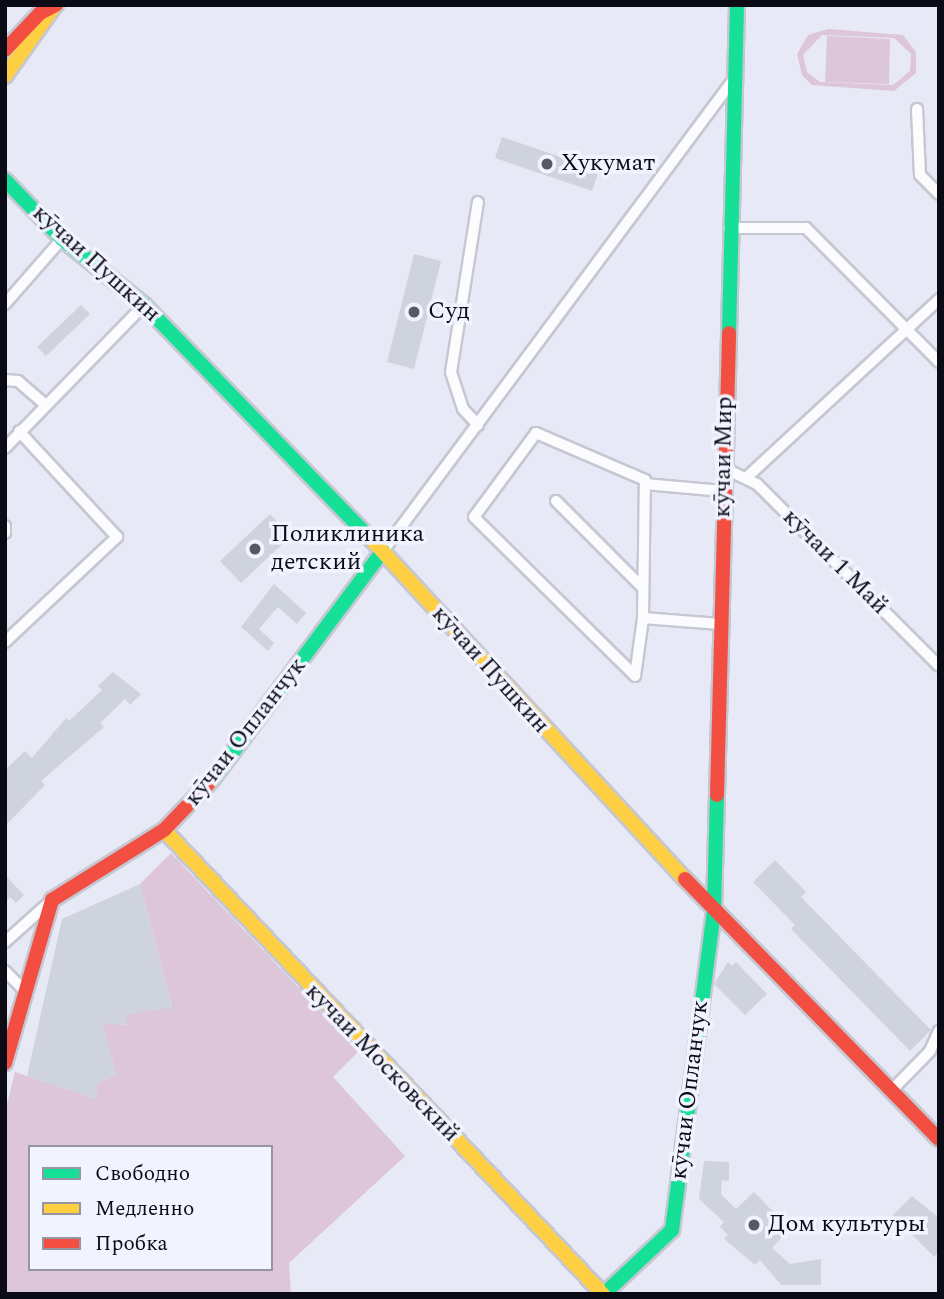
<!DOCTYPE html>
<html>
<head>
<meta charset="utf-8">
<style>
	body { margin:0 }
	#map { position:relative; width:944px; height:1299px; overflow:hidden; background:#e8e9f6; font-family:Spectral,serif }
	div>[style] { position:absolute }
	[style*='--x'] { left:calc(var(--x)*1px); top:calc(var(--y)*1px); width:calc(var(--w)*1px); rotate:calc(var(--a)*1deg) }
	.green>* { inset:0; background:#dcc6d8 }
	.building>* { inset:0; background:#ced3dd }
	.roads { filter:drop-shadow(2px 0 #c5c7d2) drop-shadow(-2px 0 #c5c7d2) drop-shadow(0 2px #c5c7d2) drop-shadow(0 -2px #c5c7d2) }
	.street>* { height:10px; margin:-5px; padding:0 5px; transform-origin:5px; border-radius:5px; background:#fcfcfe }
	.fast>* { height:14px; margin:-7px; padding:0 7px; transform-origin:7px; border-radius:7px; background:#16e098 }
	.slow>* { height:14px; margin:-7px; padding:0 7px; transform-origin:7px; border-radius:7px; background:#ffcf43 }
	.jam>* { height:14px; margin:-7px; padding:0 7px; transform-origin:7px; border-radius:7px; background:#f24e42 }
	.dots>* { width:19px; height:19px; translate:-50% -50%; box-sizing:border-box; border:4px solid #f1f3ff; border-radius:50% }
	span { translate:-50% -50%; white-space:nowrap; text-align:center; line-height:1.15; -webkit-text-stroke:7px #f1f3ff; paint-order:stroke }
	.poi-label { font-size:24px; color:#0a0b14 }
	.left { translate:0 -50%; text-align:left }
	.street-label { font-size:24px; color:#0a0b14 }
	.frame { position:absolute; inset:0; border:7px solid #0a0b14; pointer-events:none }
	.legend { position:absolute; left:28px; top:1145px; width:245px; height:126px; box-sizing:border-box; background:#f1f3ff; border:2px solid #9596a1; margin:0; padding:9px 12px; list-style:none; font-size:21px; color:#0a0b14 }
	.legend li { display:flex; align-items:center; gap:14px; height:35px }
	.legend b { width:35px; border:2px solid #9596a1 }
</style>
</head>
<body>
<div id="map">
	<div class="green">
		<div style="clip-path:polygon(evenodd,828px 29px,903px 35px,916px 52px,916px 73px,894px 91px,812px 85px,802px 75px,797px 54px,808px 35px,828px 29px,822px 35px,894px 38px,911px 54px,910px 71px,893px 85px,820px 82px,807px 72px,803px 55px,822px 35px)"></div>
		<div style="clip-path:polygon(827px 36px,890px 39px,889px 84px,825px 82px)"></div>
		<div style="clip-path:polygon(evenodd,171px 853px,359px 1051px,333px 1077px,405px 1156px,289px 1263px,291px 1294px,5px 1294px,5px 1112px,15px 1072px,97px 1099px,97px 1084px,116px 1074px,102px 1023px,127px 1025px,127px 1014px,172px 1007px,140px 884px,171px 853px,30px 1147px,271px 1147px,271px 1269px,30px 1269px,30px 1147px)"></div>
	</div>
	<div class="building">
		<div style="clip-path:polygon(502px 137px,599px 170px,592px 191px,495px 158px)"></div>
		<div style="clip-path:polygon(414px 254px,441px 261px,414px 369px,387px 362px)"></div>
		<div style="clip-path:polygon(81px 305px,90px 314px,46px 356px,37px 347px)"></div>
		<div style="clip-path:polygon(270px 514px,291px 536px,241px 583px,220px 561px)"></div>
		<div style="clip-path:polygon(274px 584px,306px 613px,297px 624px,278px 607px,259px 629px,274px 643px,268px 651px,241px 627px)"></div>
		<div style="clip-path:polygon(113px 672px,141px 694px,130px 705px,125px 699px,100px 723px,104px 727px,41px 781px,45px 785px,5px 826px,5px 770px,25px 751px,32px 758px,66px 718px,69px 721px,102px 690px,98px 686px)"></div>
		<div style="clip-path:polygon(775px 860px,806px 892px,801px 897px,931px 1030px,910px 1051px,791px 929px,795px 925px,753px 882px)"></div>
		<div style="clip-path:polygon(5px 875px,24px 895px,16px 903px,10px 897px,5px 902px)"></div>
		<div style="clip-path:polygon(140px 884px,172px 1008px,127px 1014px,127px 1025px,102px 1023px,116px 1074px,97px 1084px,97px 1099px,27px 1076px,62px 919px)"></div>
		<div style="clip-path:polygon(728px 962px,732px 966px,736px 962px,767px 994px,745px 1015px,714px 984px)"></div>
		<div style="clip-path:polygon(704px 1161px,729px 1162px,729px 1181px,722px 1180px,721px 1194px,736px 1209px,754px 1192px,790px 1229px,772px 1248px,790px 1264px,821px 1259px,821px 1285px,781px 1285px,760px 1260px,755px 1265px,724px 1239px,728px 1235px,720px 1227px,724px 1222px,699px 1199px)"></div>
		<div style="clip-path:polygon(912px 1196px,939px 1218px,939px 1252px,934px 1257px,893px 1215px)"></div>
	</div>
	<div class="roads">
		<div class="street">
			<div style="--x:917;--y:109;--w:66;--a:87.4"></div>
			<div style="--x:920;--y:175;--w:27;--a:45"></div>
			<div style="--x:729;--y:228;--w:77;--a:0"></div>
			<div style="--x:806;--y:228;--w:189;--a:45.2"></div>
			<div style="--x:5;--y:304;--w:86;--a:-48.8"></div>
			<div style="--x:5;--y:380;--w:13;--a:4"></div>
			<div style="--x:18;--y:381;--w:37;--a:41"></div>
			<div style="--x:478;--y:425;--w:22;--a:-133"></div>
			<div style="--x:463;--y:409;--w:39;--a:-108"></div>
			<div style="--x:451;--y:372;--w:172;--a:-81"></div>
			<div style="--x:5;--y:448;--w:199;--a:-45.8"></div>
			<div style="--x:724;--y:468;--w:37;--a:26"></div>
			<div style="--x:757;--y:484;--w:257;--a:45"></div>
			<div style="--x:746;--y:478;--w:263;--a:-42.8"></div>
			<div style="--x:645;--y:484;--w:78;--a:5.1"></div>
			<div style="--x:556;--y:501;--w:123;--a:45"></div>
			<div style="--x:5;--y:526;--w:7;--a:90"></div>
			<div style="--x:383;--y:551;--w:587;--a:-53.38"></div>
			<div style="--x:643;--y:618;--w:138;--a:-89.2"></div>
			<div style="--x:645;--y:480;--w:119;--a:-156.7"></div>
			<div style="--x:536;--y:433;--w:104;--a:126.4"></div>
			<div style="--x:474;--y:517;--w:226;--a:44.6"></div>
			<div style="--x:635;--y:676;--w:59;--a:-82.1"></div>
			<div style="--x:643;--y:618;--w:77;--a:4.5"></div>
			<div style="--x:5;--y:642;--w:154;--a:-43.2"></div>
			<div style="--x:117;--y:537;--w:144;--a:-132.8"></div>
			<div style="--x:5;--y:942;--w:63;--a:-41.8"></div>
			<div style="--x:5;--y:971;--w:25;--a:45"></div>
			<div style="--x:891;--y:1091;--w:56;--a:-45.7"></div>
			<div style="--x:930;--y:1051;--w:22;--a:-66"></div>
		</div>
		<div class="fast">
			<div style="--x:5;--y:180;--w:82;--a:46"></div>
			<div style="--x:62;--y:239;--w:105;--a:38.8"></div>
			<div style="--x:144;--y:305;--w:326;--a:45.9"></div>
			<div style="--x:729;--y:333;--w:328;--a:-88.6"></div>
			<div style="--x:212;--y:780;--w:286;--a:-53.3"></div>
			<div style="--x:604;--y:1294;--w:93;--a:-43.3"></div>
			<div style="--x:672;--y:1230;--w:324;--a:-82.5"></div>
			<div style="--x:714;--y:909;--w:114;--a:-88.5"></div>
		</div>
		<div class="slow">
			<div style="--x:5;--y:76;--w:87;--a:-54.8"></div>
			<div style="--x:371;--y:539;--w:463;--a:47.3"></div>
			<div style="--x:164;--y:830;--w:639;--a:46.59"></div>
		</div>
		<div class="jam">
			<div style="--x:5;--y:50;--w:51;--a:-46.6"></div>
			<div style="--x:40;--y:13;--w:18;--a:-27"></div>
			<div style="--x:717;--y:795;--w:462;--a:-88.5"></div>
			<div style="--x:685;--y:879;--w:363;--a:45.7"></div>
			<div style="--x:5;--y:1063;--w:170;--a:-73.9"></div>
			<div style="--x:52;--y:900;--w:132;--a:-32"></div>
			<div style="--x:164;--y:830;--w:69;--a:-46.2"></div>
		</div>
	</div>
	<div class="dots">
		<div style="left:547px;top:164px;background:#585963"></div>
		<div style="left:414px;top:312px;background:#585963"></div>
		<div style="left:255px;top:549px;background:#585963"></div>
		<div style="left:754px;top:1225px;background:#585963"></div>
	</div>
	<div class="poi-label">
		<span class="left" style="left:561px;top:164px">Хукумат</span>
		<span class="left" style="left:428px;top:312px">Суд</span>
		<span class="left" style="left:271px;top:549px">Поликлиника<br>детский</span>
		<span class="left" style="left:768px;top:1225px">Дом культуры</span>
	</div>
	<div class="street-label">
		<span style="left:96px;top:264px;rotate:42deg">кӯчаи Пушкин</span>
		<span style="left:724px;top:457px;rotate:-89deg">кӯчаи Мир</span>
		<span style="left:835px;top:562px;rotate:45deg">кӯчаи 1 Май</span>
		<span style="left:490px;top:670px;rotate:48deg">кӯчаи Пушкин</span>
		<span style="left:246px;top:732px;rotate:-52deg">кӯчаи Опланчук</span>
		<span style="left:382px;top:1063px;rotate:46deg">кучаи Московский</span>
		<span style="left:690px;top:1090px;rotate:-83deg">кӯчаи Опланчук</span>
	</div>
	<div class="frame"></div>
	<ul class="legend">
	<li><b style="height:9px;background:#16e098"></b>Свободно</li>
	<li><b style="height:9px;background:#ffcf43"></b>Медленно</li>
	<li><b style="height:9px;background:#f24e42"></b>Пробка</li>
	</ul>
</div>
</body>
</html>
